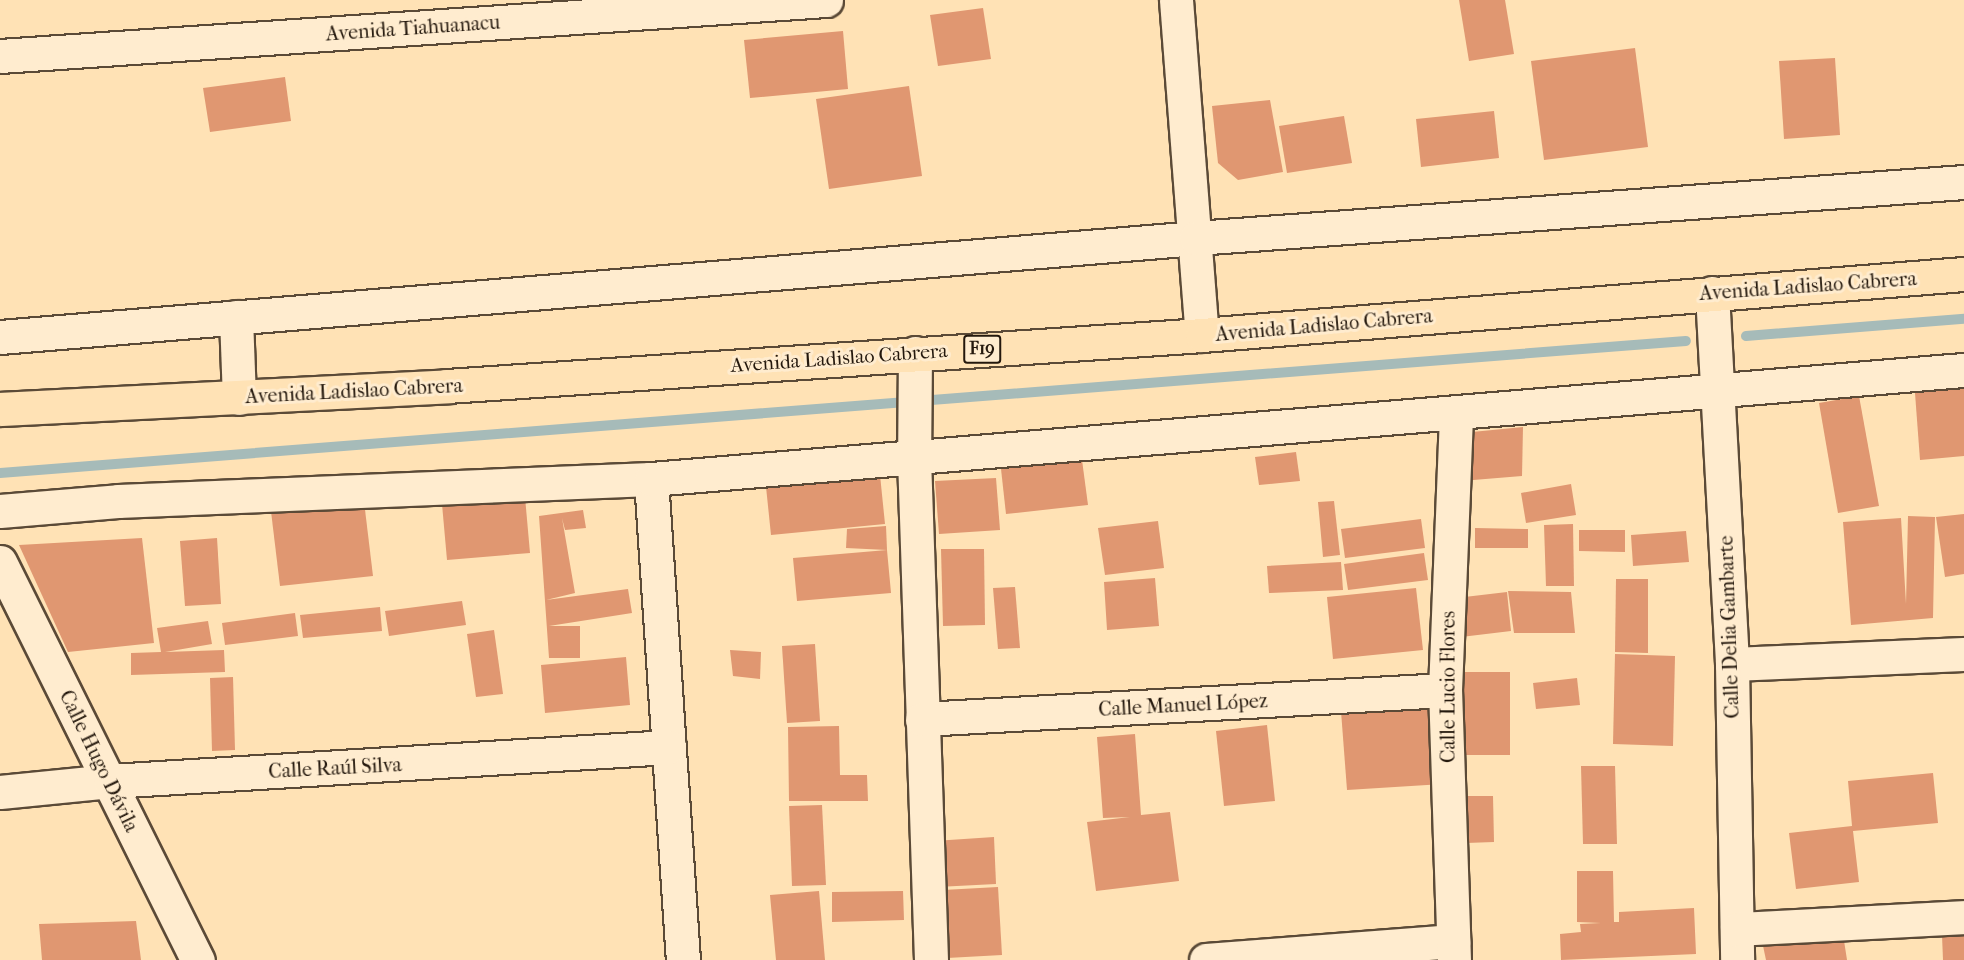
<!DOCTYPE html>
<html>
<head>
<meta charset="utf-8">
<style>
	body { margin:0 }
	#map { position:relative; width:1964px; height:960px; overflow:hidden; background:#ffe2b5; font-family:"IM FELL French Canon",serif }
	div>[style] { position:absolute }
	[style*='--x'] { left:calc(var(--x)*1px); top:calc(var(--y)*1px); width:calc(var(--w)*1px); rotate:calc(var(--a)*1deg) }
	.stream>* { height:10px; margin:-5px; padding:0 5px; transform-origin:5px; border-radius:5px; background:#a6bbb9 }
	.building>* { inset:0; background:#e09771 }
	.roads { filter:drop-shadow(2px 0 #5b4a37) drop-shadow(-2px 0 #5b4a37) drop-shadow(0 2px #5b4a37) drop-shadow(0 -2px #5b4a37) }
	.minor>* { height:33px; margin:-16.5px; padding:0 16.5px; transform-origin:16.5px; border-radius:16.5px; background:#ffeccf }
	.highway>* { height:33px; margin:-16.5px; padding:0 16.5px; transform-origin:16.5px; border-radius:16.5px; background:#ffe2b5 }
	span { translate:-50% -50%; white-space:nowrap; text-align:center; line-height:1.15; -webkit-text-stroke:6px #ffeccf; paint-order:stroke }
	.shield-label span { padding:2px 4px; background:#ffeccf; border:2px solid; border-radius:4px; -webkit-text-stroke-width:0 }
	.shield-label { font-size:18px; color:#24180d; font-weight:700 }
	.street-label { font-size:20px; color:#24180d }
</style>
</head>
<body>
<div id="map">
	<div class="stream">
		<div style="--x:1746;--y:336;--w:219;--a:-4.5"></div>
		<div style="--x:0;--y:473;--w:1691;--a:-4.48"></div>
	</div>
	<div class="building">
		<div style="clip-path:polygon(1459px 0,1505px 0,1514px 54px,1469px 61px)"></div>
		<div style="clip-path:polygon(983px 8px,991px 59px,938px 66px,930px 15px)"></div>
		<div style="clip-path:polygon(843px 31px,848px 89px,750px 98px,744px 40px)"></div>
		<div style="clip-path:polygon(1635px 48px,1648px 147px,1544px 160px,1531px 61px)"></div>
		<div style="clip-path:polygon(1835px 58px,1840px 135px,1784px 139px,1779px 61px)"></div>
		<div style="clip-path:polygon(285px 77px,291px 121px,210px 132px,203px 88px)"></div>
		<div style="clip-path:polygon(909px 86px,922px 176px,829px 189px,816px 99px)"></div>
		<div style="clip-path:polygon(1270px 100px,1283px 172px,1238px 180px,1218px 163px,1212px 106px)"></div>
		<div style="clip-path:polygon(1494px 111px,1499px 158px,1421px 167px,1416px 119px)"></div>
		<div style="clip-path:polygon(1344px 116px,1352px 163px,1287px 173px,1279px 126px)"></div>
		<div style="clip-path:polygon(1964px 386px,1964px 456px,1920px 460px,1915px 393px)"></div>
		<div style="clip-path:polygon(1859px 396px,1879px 506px,1838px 513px,1819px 403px)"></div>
		<div style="clip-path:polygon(1523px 427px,1522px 476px,1461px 481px,1462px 433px)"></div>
		<div style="clip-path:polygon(1296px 452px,1300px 481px,1259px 485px,1255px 457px)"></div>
		<div style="clip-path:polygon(1082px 460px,1088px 505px,1006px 514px,1001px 469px)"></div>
		<div style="clip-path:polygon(879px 465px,885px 524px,771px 535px,765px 477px)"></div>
		<div style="clip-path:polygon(996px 478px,1000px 530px,939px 534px,935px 481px)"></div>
		<div style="clip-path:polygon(1571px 484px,1576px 515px,1526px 523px,1521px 493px)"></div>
		<div style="clip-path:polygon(363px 493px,373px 576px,280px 586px,270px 503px)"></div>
		<div style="clip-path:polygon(525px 497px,530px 553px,447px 560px,442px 504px)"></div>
		<div style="clip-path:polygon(1334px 501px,1340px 555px,1323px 557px,1318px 502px)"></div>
		<div style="clip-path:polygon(583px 510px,586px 528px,565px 530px,562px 518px,575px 593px,546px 600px,628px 589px,632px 613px,549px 626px,580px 626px,580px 658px,549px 658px,539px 516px)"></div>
		<div style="clip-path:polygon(1964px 514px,1964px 574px,1945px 577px,1936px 517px)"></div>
		<div style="clip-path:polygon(1908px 516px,1935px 517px,1933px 618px,1851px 625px,1843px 522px,1901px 518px,1906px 604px)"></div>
		<div style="clip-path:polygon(1421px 519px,1425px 548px,1345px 558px,1341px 529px)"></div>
		<div style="clip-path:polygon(1158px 521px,1164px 568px,1105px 575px,1098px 528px)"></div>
		<div style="clip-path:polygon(1573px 524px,1574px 586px,1546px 586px,1544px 525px)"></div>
		<div style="clip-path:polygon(886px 526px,887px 550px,846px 548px,847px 529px)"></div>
		<div style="clip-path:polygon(1475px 528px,1528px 529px,1528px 548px,1475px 548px)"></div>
		<div style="clip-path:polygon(1579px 530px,1625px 530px,1625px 552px,1579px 551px)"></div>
		<div style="clip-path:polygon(1686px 531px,1689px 562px,1633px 566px,1631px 535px)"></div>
		<div style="clip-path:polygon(142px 538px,154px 643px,68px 652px,19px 545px)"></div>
		<div style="clip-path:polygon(217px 538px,221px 604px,185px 606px,180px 541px)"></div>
		<div style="clip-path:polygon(941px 549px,984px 549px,985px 625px,943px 626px)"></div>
		<div style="clip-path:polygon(887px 550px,891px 593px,797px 601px,793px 558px)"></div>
		<div style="clip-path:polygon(1424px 553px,1428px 580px,1348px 590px,1344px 564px)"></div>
		<div style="clip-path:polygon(1341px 562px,1343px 590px,1269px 593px,1267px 566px)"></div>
		<div style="clip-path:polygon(1155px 578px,1159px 626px,1107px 630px,1104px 582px)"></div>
		<div style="clip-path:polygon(1616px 579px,1648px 579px,1648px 653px,1615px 652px)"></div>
		<div style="clip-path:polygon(1015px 587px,1020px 648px,998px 649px,993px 588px)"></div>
		<div style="clip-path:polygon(1416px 588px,1423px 650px,1333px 659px,1327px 597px)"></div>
		<div style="clip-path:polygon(1508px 591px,1571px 592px,1575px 633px,1514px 633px)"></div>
		<div style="clip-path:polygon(1507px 592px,1511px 631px,1461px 637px,1456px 598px)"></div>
		<div style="clip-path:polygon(462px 601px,466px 625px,389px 636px,385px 611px)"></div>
		<div style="clip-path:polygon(380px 607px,382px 631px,303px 638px,300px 615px)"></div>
		<div style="clip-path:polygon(295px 613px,298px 636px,225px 645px,222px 623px)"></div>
		<div style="clip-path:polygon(208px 621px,212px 644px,165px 652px,224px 650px,225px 672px,131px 675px,131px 653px,161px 652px,157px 628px)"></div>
		<div style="clip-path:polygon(494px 630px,503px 694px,476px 697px,467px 634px)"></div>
		<div style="clip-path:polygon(815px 644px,820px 721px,787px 723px,782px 646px)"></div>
		<div style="clip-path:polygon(730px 650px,761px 652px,760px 679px,733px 676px)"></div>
		<div style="clip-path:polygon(1615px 654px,1675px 656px,1673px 746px,1613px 744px)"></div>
		<div style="clip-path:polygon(626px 657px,630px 705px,545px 713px,541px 665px)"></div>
		<div style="clip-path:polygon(1462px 672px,1510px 672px,1510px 755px,1462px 755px)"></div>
		<div style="clip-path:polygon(233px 677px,235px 750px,212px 751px,210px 678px)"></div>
		<div style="clip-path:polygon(1577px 678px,1580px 705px,1536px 709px,1533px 683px)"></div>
		<div style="clip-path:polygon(1436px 704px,1443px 784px,1347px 790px,1341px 711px)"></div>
		<div style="clip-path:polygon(1267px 725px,1275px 801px,1224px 806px,1216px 731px)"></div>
		<div style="clip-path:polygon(839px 726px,840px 775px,867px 775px,868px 801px,789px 801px,788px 727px)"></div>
		<div style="clip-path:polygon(1135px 734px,1141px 815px,1170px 812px,1179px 881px,1096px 891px,1087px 822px,1130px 817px,1103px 818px,1097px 737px)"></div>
		<div style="clip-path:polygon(1581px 766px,1615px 766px,1617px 844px,1583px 844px)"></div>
		<div style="clip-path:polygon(1933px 773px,1938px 823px,1853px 831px,1859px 882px,1796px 889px,1789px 833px,1852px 826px,1848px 781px)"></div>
		<div style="clip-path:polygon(1466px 796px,1493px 796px,1494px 842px,1466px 843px)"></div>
		<div style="clip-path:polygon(822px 805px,826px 885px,792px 886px,789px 806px)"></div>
		<div style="clip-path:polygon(994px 837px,996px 884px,937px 887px,934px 841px)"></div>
		<div style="clip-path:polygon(1577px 871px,1613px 871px,1614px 922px,1619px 922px,1619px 912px,1694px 908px,1696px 954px,1561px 960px,1560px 934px,1581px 932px,1580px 924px,1601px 923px,1577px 922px)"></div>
		<div style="clip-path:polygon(998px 887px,1002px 955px,947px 958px,943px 890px)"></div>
		<div style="clip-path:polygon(819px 891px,825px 960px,776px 960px,770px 895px)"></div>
		<div style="clip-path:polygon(903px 891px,904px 920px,832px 922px,832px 892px)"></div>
		<div style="clip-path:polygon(136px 921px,141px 960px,42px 960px,39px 924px)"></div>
		<div style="clip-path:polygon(1842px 928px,1847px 960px,1766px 960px,1762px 941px)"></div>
		<div style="clip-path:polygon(1964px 934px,1964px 960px,1943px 960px,1942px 935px)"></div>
	</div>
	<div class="roads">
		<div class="minor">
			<div style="--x:1176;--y:0;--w:336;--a:85.6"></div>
			<div style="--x:0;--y:56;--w:828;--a:-3.88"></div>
			<div style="--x:1712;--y:293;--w:372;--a:86.9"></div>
			<div style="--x:1732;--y:664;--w:296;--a:89"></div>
			<div style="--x:236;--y:317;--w:81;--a:87.9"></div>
			<div style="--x:0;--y:337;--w:1200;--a:-4.73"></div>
			<div style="--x:1196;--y:238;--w:770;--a:-4.17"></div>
			<div style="--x:915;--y:353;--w:105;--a:90.5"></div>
			<div style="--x:914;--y:458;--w:502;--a:88.06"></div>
			<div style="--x:651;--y:479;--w:482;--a:86.2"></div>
			<div style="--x:0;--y:511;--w:118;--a:-4.8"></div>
			<div style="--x:118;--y:501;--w:533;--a:-2.36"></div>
			<div style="--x:651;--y:479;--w:1318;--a:-4.75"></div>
			<div style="--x:0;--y:562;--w:445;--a:63.6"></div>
			<div style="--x:1732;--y:664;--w:232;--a:-2.5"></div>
			<div style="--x:922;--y:719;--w:524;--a:-3.17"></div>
			<div style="--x:0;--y:792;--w:111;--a:-5.7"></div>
			<div style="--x:110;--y:781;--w:560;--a:-3.48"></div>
			<div style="--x:1737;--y:929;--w:227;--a:-3"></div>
			<div style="--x:1206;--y:960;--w:248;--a:-4.4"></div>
			<div style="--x:1454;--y:960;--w:270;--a:-91.9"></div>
			<div style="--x:1445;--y:690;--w:276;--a:-87.7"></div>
		</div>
		<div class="highway">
			<div style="--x:0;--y:409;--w:448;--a:-2.9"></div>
			<div style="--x:447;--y:386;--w:757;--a:-3.86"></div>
			<div style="--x:1202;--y:335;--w:764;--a:-4.58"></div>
		</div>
	</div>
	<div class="shield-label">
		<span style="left:982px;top:349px">F19</span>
	</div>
	<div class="street-label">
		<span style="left:413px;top:28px;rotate:-4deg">Avenida Tiahuanacu</span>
		<span style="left:1808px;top:286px;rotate:-4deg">Avenida Ladislao Cabrera</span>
		<span style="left:1324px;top:325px;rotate:-5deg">Avenida Ladislao Cabrera</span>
		<span style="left:839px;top:358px;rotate:-4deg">Avenida Ladislao Cabrera</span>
		<span style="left:354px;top:391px;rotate:-3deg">Avenida Ladislao Cabrera</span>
		<span style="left:1729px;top:627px;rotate:-92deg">Calle Delia Gambarte</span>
		<span style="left:1448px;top:687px;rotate:-90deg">Calle Lucio Flores</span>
		<span style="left:1183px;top:705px;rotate:-3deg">Calle Manuel López</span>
		<span style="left:99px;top:761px;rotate:64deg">Calle Hugo Dávila</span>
		<span style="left:335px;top:768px;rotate:-3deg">Calle Raúl Silva</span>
	</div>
</div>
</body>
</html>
